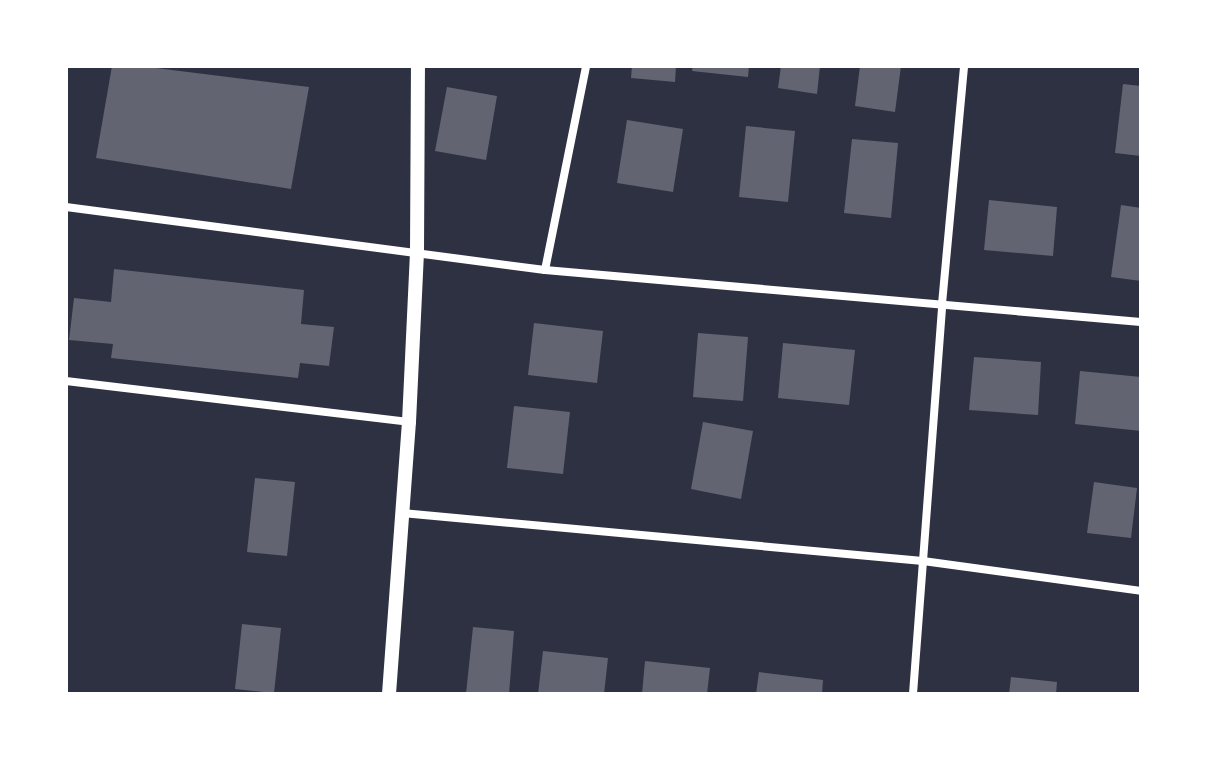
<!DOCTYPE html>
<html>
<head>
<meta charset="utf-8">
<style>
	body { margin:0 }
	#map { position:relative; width:1207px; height:760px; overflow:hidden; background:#2d3142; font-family:"IBM Plex Sans",sans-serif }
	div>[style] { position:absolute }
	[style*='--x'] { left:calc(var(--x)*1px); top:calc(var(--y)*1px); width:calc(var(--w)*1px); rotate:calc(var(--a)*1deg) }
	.building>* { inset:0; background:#626471 }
	.minor>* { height:8px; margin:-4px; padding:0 4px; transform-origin:4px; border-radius:4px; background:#fff }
	.tertiary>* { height:14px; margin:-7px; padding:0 7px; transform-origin:7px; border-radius:7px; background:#fff }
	span { translate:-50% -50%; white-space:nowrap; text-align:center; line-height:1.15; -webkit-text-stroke:6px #fff; paint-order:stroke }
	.frame { position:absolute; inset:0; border:68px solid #fff; pointer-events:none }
</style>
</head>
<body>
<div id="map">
	<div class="building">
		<div style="clip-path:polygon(112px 66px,140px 66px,309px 87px,291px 189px,96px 158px)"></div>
		<div style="clip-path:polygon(632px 66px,676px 66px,675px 82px,631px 78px)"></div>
		<div style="clip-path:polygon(693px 66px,749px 66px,748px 77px,692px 71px)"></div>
		<div style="clip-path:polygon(781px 66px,820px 66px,817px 94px,778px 88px)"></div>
		<div style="clip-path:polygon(860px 66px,901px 66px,895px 112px,855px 106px)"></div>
		<div style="clip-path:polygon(1123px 84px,1141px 86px,1141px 156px,1115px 153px)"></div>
		<div style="clip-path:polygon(447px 87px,497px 96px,486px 160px,435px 151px)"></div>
		<div style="clip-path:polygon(627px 120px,683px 129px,673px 192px,617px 183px)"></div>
		<div style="clip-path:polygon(746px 126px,795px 131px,788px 202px,739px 197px)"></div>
		<div style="clip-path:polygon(852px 139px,898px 143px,891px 218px,844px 213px)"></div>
		<div style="clip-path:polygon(989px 200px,1057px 207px,1053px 256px,984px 250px)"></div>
		<div style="clip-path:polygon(1121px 205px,1141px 208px,1141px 281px,1111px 277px)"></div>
		<div style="clip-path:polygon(114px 269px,304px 290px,301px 324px,334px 327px,329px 366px,300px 363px,298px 378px,111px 358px,113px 344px,69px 340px,74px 298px,111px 302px)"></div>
		<div style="clip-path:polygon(534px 323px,603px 331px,597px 383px,528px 375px)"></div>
		<div style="clip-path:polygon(698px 333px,748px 337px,743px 401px,693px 397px)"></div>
		<div style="clip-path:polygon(783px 343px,855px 350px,849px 405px,778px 398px)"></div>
		<div style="clip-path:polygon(974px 357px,1041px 362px,1038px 415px,969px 410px)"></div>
		<div style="clip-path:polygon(1080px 371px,1141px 377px,1141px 431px,1075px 424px)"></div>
		<div style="clip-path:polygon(514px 406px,570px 412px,563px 474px,507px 468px)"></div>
		<div style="clip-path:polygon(703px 422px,753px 431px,741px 499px,691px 489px)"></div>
		<div style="clip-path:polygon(255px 478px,295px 482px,287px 556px,247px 552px)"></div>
		<div style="clip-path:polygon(1094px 482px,1137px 488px,1131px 538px,1087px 533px)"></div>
		<div style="clip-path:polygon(242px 624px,281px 628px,274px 693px,235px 689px)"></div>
		<div style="clip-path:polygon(473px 627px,514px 631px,509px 694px,466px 694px)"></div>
		<div style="clip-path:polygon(543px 651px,608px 658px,604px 694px,538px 694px)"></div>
		<div style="clip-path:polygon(645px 661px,710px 668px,707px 694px,642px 694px)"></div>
		<div style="clip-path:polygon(759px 672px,823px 680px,822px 694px,756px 694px)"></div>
		<div style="clip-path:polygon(1011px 677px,1057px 682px,1056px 694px,1009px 694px)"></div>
	</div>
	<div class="minor">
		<div style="--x:66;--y:207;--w:483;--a:7.5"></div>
		<div style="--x:545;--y:270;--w:598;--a:4.99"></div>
		<div style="--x:545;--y:270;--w:208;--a:-78.6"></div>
		<div style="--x:66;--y:381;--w:345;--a:6.8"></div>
		<div style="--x:402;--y:513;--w:523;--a:5.26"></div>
		<div style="--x:923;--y:561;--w:220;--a:7.8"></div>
		<div style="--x:913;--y:694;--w:391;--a:-85.7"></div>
		<div style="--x:942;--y:304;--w:239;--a:-84.7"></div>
	</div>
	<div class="tertiary">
		<div style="--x:389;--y:694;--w:273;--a:-85.8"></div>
		<div style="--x:409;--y:422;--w:171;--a:-87.3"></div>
		<div style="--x:417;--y:251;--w:185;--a:-89.7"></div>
	</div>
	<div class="frame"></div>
</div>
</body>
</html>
